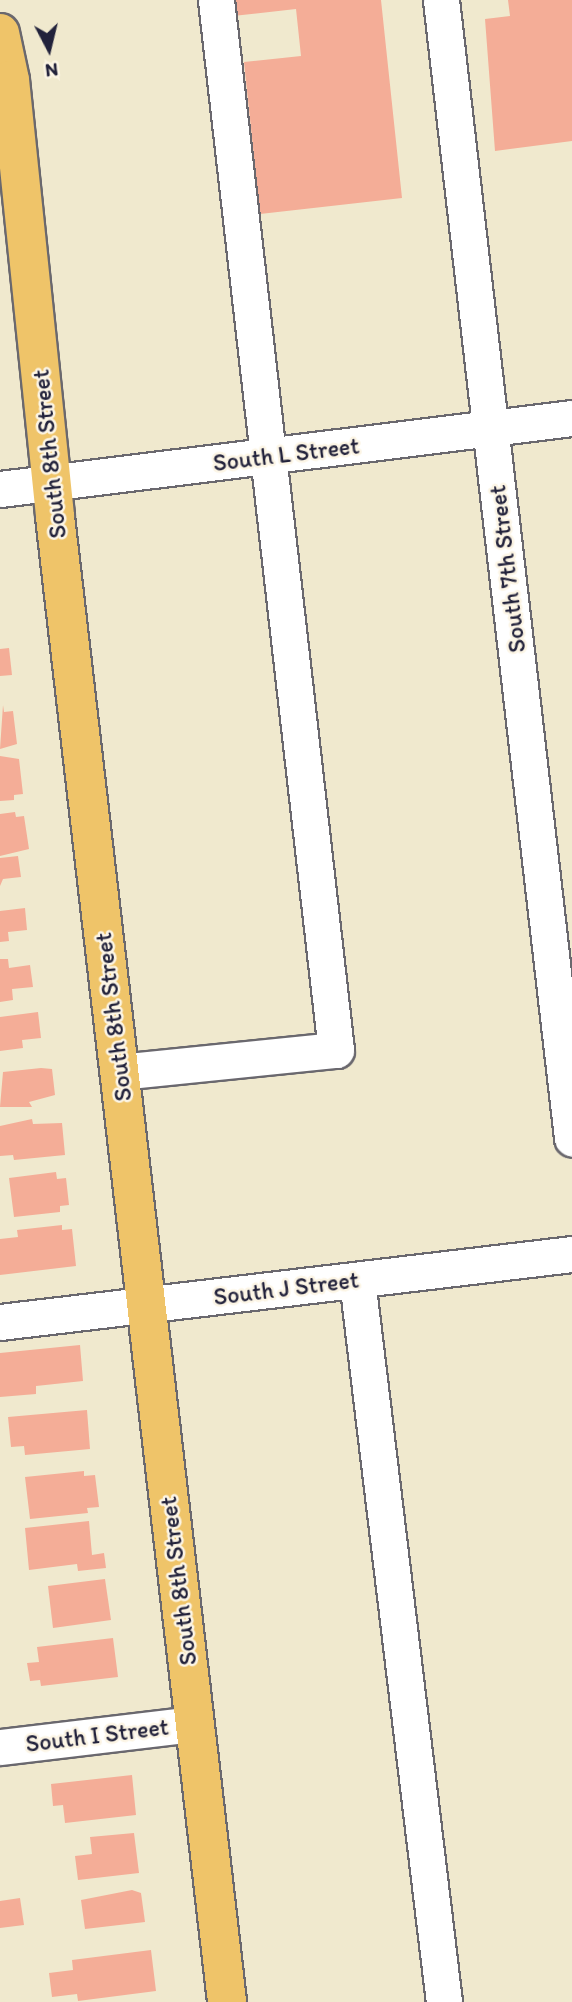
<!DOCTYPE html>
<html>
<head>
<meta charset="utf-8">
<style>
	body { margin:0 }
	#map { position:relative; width:572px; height:2002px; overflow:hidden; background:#f0e9ce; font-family:Itim,sans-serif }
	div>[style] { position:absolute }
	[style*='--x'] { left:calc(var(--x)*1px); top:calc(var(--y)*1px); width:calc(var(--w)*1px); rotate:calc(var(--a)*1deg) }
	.building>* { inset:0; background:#f4ad97 }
	.roads { filter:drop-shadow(2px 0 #6a686e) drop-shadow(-2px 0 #6a686e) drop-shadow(0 2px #6a686e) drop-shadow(0 -2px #6a686e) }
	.minor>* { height:35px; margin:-17.5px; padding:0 17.5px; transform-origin:17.5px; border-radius:17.5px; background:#fff }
	.highway>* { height:38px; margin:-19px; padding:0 19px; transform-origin:19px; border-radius:19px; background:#efc469 }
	span { translate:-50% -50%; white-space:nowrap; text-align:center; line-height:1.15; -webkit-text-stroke:5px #fcf5e5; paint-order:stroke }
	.street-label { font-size:24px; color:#22223b }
	.north { position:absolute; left:14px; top:14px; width:70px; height:70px; -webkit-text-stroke:5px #fcf5e5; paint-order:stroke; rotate:173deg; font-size:19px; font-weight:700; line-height:28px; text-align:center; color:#22223b }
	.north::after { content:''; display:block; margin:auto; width:24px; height:32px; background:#22223b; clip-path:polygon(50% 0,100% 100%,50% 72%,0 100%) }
</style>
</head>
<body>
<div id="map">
	<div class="building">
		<div style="clip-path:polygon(231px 0,381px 0,402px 198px,260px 214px,244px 62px,301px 56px,296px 9px,233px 16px)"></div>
		<div style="clip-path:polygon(508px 0,572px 0,572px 141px,495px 151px,485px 19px,510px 16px)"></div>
		<div style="clip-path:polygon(9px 648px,12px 675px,0 676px,0 649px)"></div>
		<div style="clip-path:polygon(3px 705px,4px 712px,13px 711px,17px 744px,0 749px)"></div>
		<div style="clip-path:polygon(0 756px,19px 759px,23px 794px,14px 795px,14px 800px,0 801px)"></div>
		<div style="clip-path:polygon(15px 812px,16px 817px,24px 816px,29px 849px,0 856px,0 814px)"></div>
		<div style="clip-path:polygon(18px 856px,21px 877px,3px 879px,0 886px,0 858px)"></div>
		<div style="clip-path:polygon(25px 908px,27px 930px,8px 932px,9px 941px,0 942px,0 911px)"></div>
		<div style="clip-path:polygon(0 959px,8px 959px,9px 968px,30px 965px,33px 987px,12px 989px,13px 1000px,0 1002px)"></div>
		<div style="clip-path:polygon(38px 1012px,41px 1038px,22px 1040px,23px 1048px,0 1051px,0 1017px)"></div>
		<div style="clip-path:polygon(41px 1068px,52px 1069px,55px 1095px,29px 1102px,32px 1107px,0 1107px,3px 1072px)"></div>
		<div style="clip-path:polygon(32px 1119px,33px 1124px,62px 1123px,65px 1155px,14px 1160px,13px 1155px,0 1156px,0 1126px)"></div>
		<div style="clip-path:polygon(56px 1172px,57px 1179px,66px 1178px,69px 1205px,60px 1206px,60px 1212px,14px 1217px,9px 1178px)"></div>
		<div style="clip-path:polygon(62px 1225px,62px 1230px,72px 1229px,76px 1266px,0 1275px,0 1239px,18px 1237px,17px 1230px)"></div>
		<div style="clip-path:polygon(80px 1345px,83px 1381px,36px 1386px,36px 1394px,0 1397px,0 1353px)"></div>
		<div style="clip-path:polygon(87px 1410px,90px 1449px,25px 1455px,24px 1446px,11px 1447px,8px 1417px)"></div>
		<div style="clip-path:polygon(84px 1471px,84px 1476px,95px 1475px,99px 1507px,87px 1508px,88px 1513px,30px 1519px,25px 1477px)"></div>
		<div style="clip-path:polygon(89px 1521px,92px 1555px,104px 1553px,106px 1568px,78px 1571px,77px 1564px,29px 1570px,25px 1528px)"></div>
		<div style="clip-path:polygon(105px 1579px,111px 1620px,53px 1628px,48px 1586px)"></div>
		<div style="clip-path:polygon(113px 1638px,118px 1677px,41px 1686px,40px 1680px,30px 1681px,27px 1663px,39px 1662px,37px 1647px)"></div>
		<div style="clip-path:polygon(132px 1775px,136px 1815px,65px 1823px,63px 1805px,53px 1806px,51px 1784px)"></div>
		<div style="clip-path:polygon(134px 1833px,139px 1873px,78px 1880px,75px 1856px,92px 1854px,90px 1837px)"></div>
		<div style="clip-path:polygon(132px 1890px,141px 1893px,145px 1922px,85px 1929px,81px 1900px)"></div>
		<div style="clip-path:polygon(20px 1898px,24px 1925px,0 1928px,0 1901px)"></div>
		<div style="clip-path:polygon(151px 1950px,156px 1991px,78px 2001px,77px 1994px,52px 1997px,49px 1973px,73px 1970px,72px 1960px)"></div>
	</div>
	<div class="roads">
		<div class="minor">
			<div style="--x:441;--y:0;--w:1146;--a:83.43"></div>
			<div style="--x:0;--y:489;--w:576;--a:-7.08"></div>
			<div style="--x:119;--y:1072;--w:218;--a:-5.8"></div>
			<div style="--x:336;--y:1050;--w:1057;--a:-96.52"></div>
			<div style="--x:357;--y:1280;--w:727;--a:83.13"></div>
			<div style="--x:0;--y:1322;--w:576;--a:-6.78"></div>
			<div style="--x:0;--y:1747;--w:195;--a:-6.8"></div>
		</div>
		<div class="highway">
			<div style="--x:0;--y:33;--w:48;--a:78"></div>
			<div style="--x:10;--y:80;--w:439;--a:84.1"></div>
			<div style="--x:55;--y:517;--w:1495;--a:83.39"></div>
		</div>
	</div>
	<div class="street-label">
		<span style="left:49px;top:454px;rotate:-96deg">South 8th Street</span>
		<span style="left:286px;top:454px;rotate:-7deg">South L Street</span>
		<span style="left:507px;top:569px;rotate:-97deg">South 7th Street</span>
		<span style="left:113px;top:1017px;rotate:-97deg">South 8th Street</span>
		<span style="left:286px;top:1288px;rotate:-7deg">South J Street</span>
		<span style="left:178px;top:1581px;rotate:-97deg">South 8th Street</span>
		<span style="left:97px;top:1735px;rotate:-7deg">South I Street</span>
	</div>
	<div class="north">N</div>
</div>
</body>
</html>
